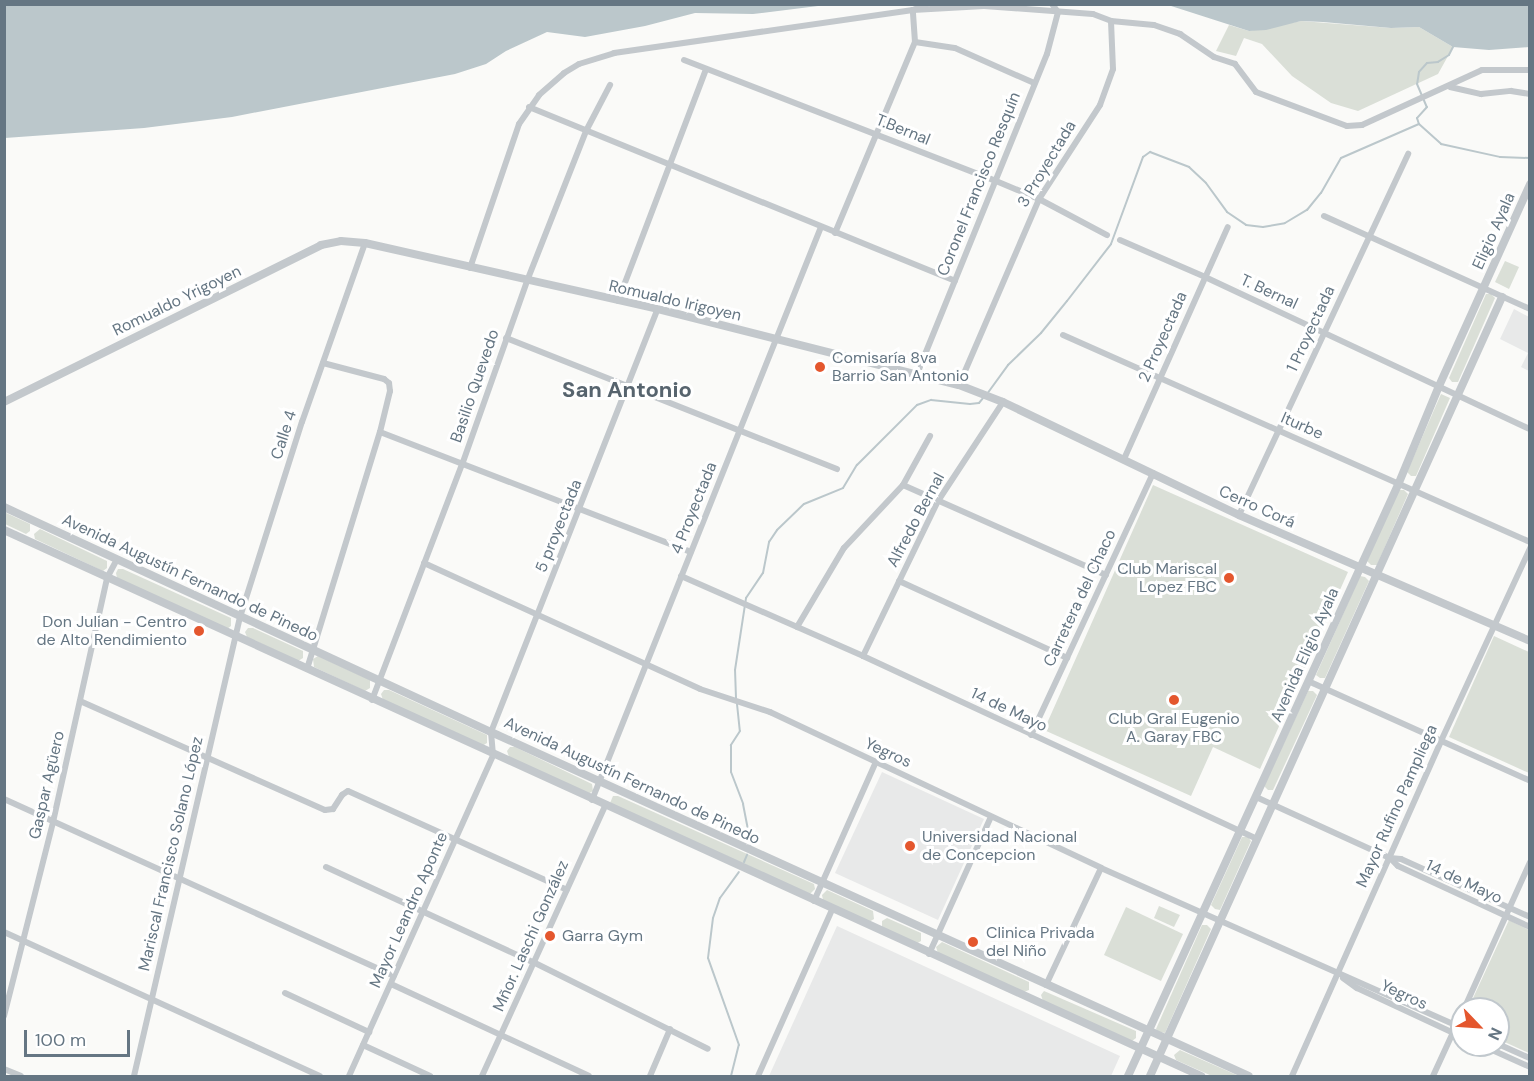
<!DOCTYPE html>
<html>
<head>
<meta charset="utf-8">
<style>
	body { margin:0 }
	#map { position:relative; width:1534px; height:1081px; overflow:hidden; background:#fafaf8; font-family:"DM Sans",sans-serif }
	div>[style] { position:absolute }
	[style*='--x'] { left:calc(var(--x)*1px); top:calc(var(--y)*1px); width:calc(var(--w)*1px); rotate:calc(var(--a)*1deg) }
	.built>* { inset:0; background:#e8e9e9 }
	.green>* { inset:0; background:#dadfd7 }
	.water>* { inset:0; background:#bbc7cb }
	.stream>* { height:2px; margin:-1px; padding:0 1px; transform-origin:1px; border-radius:1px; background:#bbc7cb }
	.minor>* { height:6px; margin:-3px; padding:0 3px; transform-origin:3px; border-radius:3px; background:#c3c8cc }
	.tertiary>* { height:8px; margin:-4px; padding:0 4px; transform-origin:4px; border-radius:4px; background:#c3c8cc }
	.dots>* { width:16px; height:16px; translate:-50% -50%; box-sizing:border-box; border:3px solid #fff; border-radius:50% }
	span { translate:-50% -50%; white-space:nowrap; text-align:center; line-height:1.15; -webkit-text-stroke:6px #fff; paint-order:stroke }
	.street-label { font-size:16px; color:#657683 }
	.poi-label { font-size:16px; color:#657683 }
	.left { translate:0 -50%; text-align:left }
	.right { translate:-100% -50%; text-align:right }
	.district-label { font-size:22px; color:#57646e; font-weight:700 }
	.frame { position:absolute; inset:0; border:6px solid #657683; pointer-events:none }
	.north { position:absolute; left:1450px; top:997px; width:60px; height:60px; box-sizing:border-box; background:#fff; border:2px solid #c1c8cd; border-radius:50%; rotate:115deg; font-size:16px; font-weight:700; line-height:24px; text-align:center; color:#657683 }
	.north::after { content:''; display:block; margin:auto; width:21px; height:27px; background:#e4572e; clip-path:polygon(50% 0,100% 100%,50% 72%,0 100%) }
	.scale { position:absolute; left:24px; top:1030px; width:106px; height:27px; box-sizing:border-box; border:3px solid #657683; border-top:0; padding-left:8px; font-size:18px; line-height:21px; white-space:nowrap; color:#657683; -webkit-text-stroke:4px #fff; paint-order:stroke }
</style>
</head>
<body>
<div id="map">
	<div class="built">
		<div style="clip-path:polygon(1514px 309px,1529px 317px,1529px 371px,1521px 367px,1528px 353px,1500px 339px)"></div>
		<div style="clip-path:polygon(882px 772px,984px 819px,938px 920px,835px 873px)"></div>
		<div style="clip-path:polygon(837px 926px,1120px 1056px,1111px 1076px,769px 1076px)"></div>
	</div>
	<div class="green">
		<div style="clip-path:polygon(1301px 21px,1391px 28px,1419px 27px,1453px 47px,1438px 74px,1358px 111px,1331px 103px,1292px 76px,1262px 44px,1244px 38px,1236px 56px,1216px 51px,1229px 25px,1249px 31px)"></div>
		<div style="clip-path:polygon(1505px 261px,1519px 267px,1509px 289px,1495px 282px)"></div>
		<div style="clip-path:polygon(1486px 294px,1491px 294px,1495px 298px,1458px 382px,1452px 382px,1449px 378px)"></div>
		<div style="clip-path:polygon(1441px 394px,1450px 398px,1416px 476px,1411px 476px,1407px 472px)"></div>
		<div style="clip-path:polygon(1153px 485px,1348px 572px,1260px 769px,1213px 747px,1191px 796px,1044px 730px)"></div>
		<div style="clip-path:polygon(1399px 490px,1404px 490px,1408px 494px,1377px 565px,1371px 565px,1367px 561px)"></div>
		<div style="clip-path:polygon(4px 512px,30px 524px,30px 531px,26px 534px,5px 524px)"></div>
		<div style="clip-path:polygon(40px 529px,107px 561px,107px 568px,103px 571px,35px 539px,34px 534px)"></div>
		<div style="clip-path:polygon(118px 569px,123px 569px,231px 618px,231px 626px,227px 629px,117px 578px,116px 573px)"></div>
		<div style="clip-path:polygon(1360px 576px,1365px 577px,1369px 581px,1325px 678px,1320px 678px,1316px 675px)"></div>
		<div style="clip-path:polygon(248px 628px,253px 628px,303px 651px,303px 658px,298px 661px,247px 637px,245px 632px)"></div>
		<div style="clip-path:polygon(1494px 636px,1529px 652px,1529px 773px,1449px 737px)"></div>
		<div style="clip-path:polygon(318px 656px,370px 680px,370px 688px,365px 691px,314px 667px,313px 659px)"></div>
		<div style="clip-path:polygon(384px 690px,389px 690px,487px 735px,487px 743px,482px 746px,383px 700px,381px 694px)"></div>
		<div style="clip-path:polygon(1308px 691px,1313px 691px,1317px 695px,1273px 790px,1268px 790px,1264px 786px)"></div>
		<div style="clip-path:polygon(510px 747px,515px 747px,592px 784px,593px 791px,588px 794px,509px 757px,507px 751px)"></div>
		<div style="clip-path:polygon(613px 796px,618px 796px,814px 884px,815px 889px,810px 894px,610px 803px)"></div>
		<div style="clip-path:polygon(1242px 837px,1248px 837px,1251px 841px,1220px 910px,1215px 909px,1211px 905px)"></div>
		<div style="clip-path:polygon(827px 890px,873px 911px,874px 919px,869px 922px,823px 900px,822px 895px)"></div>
		<div style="clip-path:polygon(1159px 906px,1180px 915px,1174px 927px,1154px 918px)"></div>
		<div style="clip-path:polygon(1126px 907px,1183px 934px,1161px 981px,1104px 955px)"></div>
		<div style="clip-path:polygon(887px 918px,921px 933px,921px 941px,916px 944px,882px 928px,882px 921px)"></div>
		<div style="clip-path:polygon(1509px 920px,1529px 930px,1529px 1053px,1498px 1039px,1498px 1009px,1468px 1009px)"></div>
		<div style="clip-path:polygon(1202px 925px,1207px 925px,1211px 929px,1165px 1033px,1157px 1031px,1156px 1029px)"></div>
		<div style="clip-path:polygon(942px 942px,1029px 982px,1029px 990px,1024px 992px,938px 953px,936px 947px)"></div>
		<div style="clip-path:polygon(1044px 991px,1136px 1031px,1136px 1038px,1132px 1041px,1043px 1001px,1041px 995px)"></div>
		<div style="clip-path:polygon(1180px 1050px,1182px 1051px,1239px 1076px,1212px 1076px,1176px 1060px,1174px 1055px)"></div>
	</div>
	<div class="water">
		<div style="clip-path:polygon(4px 5px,5px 4px,826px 5px,753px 14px,695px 13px,645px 26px,585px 37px,547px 32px,506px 51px,486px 64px,455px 74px,232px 117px,144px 128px,5px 138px)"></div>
		<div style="clip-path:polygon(1168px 5px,1529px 5px,1529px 47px,1489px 50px,1453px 47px,1419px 27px,1391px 28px,1323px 22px,1301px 21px,1266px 30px,1249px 31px)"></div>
	</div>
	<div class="stream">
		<div style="--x:1454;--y:45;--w:11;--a:117"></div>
		<div style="--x:1449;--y:55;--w:13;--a:148"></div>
		<div style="--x:1438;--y:62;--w:11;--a:175"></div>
		<div style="--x:1427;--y:63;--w:12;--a:132"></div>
		<div style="--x:1419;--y:72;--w:12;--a:99"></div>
		<div style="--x:1417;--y:84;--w:25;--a:67"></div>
		<div style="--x:1427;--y:107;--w:15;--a:132"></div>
		<div style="--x:1417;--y:118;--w:6;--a:72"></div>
		<div style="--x:1419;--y:124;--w:30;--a:42"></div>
		<div style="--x:1441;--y:144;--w:60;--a:12.4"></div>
		<div style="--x:1500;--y:157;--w:30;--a:2"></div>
		<div style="--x:987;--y:394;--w:36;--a:-54"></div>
		<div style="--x:1008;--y:365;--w:46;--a:-44.1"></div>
		<div style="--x:1041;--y:333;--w:41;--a:-50.9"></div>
		<div style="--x:1067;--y:301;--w:72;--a:-52.3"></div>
		<div style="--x:1111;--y:244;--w:93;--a:-69.8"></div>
		<div style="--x:1143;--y:157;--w:9;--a:-36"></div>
		<div style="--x:1150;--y:152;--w:42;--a:21"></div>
		<div style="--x:1189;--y:167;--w:23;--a:43"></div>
		<div style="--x:1206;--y:183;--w:36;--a:54"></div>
		<div style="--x:1227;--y:212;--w:23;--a:34"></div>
		<div style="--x:1246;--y:225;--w:17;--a:7"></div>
		<div style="--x:1263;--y:227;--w:22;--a:-10"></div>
		<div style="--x:1285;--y:223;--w:26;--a:-31"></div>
		<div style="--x:1307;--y:210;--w:22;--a:-51"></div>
		<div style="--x:1321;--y:193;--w:40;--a:-60.3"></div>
		<div style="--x:1341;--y:158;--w:85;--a:-23.6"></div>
		<div style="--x:736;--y:698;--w:28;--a:-92"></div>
		<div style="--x:735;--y:670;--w:73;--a:-81.3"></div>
		<div style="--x:746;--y:598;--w:30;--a:-56"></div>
		<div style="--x:763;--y:573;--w:32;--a:-79"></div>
		<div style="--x:769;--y:542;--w:14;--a:-56"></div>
		<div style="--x:777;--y:530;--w:37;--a:-44"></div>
		<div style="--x:804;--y:504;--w:42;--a:-22.3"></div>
		<div style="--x:843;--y:488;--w:27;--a:-59"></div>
		<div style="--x:857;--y:465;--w:85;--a:-45"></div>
		<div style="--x:917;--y:405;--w:15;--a:-20"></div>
		<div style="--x:931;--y:400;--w:39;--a:6"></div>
		<div style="--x:970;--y:404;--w:9;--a:-6"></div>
		<div style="--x:979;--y:403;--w:6;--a:-51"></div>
		<div style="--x:737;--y:704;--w:27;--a:84"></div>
		<div style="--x:740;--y:731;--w:17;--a:123"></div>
		<div style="--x:731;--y:745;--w:27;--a:90"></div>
		<div style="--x:731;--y:772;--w:34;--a:69"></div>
		<div style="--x:743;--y:804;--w:42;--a:79"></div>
		<div style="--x:744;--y:862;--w:8;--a:-67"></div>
		<div style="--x:731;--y:1076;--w:32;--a:-76"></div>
		<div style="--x:739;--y:1045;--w:92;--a:-109.6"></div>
		<div style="--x:708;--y:958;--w:40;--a:-82.9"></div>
		<div style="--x:713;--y:918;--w:21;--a:-71"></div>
		<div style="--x:720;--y:898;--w:32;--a:-54"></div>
	</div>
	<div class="minor">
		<div style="--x:915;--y:42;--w:40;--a:8.5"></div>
		<div style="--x:955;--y:48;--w:86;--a:23.9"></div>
		<div style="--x:684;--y:60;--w:335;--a:21.2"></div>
		<div style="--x:996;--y:181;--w:47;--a:22.7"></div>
		<div style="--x:1039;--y:199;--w:77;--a:27.9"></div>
		<div style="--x:1450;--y:87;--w:32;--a:13"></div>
		<div style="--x:1481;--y:94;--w:30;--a:-6"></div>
		<div style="--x:1511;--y:91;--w:19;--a:9"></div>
		<div style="--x:529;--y:107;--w:460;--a:22.2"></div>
		<div style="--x:1324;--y:216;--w:226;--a:24.3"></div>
		<div style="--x:835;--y:233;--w:207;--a:-67.3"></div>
		<div style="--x:915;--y:42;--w:32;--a:-94"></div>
		<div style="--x:913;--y:10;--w:71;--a:-3.2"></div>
		<div style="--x:984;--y:6;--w:109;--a:4.2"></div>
		<div style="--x:1093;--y:14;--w:19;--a:21"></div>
		<div style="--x:1111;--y:21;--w:43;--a:5.3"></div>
		<div style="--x:1154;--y:25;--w:28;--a:19"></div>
		<div style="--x:1180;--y:34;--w:41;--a:34.1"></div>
		<div style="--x:1214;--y:57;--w:22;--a:18"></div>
		<div style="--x:1235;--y:64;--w:35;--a:53"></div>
		<div style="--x:1256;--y:92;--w:97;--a:20.5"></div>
		<div style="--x:1347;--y:126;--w:15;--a:-4"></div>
		<div style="--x:1362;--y:125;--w:132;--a:-24.6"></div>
		<div style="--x:1482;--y:70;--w:48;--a:0"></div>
		<div style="--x:1120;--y:240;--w:93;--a:23.5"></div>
		<div style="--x:1205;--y:277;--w:359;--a:25.1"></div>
		<div style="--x:470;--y:268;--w:152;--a:-71.2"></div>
		<div style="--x:519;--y:124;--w:35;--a:-55"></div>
		<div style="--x:539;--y:95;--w:33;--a:-41"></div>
		<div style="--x:564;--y:73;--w:17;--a:-31"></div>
		<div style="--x:579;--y:64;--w:37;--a:-17"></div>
		<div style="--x:614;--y:53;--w:302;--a:-8.2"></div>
		<div style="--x:913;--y:10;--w:15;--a:-23"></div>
		<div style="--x:618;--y:301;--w:248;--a:-69.2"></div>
		<div style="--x:1063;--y:335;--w:511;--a:23.91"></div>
		<div style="--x:506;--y:338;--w:356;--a:21.6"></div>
		<div style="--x:917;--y:374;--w:345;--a:-67.9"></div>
		<div style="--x:1047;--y:54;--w:43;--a:-75.3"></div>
		<div style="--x:1058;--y:12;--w:10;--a:-127"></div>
		<div style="--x:959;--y:385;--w:202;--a:-66.7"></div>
		<div style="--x:1039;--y:199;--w:112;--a:-57"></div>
		<div style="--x:1100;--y:105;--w:38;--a:-70"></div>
		<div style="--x:1113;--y:69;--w:48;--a:-92.4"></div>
		<div style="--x:380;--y:432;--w:333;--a:21.1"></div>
		<div style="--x:1124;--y:459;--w:254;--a:-65.9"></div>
		<div style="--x:903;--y:485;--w:222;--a:23.9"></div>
		<div style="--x:1239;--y:515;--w:399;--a:-64.9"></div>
		<div style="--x:424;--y:563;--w:303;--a:24.5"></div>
		<div style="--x:700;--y:689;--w:74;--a:18.2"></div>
		<div style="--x:770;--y:712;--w:366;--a:25.2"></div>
		<div style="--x:1101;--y:868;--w:395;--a:23.9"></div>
		<div style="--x:681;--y:576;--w:199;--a:23.7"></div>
		<div style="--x:863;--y:656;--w:434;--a:24.9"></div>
		<div style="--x:899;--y:581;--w:185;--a:24.6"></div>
		<div style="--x:797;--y:627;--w:92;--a:-59.3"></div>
		<div style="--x:844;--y:548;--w:86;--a:-46.9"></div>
		<div style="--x:903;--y:485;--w:56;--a:-61.1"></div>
		<div style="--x:863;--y:656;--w:172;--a:-64.2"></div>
		<div style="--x:938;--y:501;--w:118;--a:-56.7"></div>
		<div style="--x:307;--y:669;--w:248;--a:-72.9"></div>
		<div style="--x:380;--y:432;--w:42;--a:-76.3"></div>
		<div style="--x:390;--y:391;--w:8;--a:-97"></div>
		<div style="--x:389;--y:383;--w:6;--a:-141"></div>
		<div style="--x:384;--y:379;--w:63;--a:-165.3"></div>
		<div style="--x:1308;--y:681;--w:243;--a:24.2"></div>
		<div style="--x:372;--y:700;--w:255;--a:-69.1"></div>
		<div style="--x:463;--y:462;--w:192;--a:-70.5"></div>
		<div style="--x:527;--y:281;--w:161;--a:-68.5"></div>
		<div style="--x:586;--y:131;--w:52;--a:-62.4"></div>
		<div style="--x:80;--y:701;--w:268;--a:24"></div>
		<div style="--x:325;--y:810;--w:8;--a:-7"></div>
		<div style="--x:333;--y:809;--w:17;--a:-57"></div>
		<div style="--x:342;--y:795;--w:7;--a:-34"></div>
		<div style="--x:348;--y:791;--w:240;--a:24.3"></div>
		<div style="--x:1031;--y:735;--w:289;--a:-65"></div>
		<div style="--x:1256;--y:797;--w:147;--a:24.5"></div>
		<div style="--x:1390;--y:858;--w:11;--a:45"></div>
		<div style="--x:1398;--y:866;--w:145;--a:24.8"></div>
		<div style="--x:4;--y:799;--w:428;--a:24.4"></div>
		<div style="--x:592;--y:800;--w:617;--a:-68.22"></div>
		<div style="--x:1390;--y:858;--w:11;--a:5"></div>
		<div style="--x:1401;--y:859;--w:141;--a:24.2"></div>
		<div style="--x:326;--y:867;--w:228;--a:24.7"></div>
		<div style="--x:533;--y:962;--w:195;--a:26.4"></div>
		<div style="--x:814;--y:901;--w:152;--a:-66"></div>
		<div style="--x:4;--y:932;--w:347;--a:24.5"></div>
		<div style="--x:929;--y:954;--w:150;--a:-65.7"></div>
		<div style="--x:1343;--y:978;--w:17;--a:36"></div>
		<div style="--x:1357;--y:988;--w:116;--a:25"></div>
		<div style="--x:391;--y:984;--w:218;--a:24.9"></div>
		<div style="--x:1046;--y:985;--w:129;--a:-64.8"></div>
		<div style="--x:285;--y:993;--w:93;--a:24.9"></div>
		<div style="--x:1464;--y:1009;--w:161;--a:-65.8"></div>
		<div style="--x:4;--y:1016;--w:200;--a:-75.8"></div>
		<div style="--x:53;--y:822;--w:250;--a:-77.5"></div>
		<div style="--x:107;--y:578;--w:19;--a:-62"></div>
		<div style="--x:1498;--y:1044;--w:35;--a:24"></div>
		<div style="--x:363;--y:1045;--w:74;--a:24.8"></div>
		<div style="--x:1481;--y:1045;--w:54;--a:24.2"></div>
		<div style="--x:4;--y:1069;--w:18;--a:22"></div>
		<div style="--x:134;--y:1076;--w:471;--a:-77"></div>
		<div style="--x:240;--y:617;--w:205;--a:-72.4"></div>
		<div style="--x:302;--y:422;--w:190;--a:-70.6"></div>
		<div style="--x:349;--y:1076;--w:352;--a:-65.8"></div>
		<div style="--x:493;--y:755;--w:23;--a:-95"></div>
		<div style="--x:491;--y:732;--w:455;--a:-68.5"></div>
		<div style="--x:482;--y:1076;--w:297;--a:-65.5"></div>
		<div style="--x:650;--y:1076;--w:51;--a:-66.9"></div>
		<div style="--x:758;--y:1076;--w:182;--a:-66"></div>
		<div style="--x:1292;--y:1076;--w:367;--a:-66"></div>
		<div style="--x:1441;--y:741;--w:213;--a:-65.2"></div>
		<div style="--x:1433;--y:1076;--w:69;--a:-65.3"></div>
	</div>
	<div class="tertiary">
		<div style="--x:4;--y:402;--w:354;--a:-26.3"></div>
		<div style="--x:321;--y:245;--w:20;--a:-11"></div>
		<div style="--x:341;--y:241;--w:24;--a:5"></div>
		<div style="--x:365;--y:243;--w:300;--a:12.7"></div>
		<div style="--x:658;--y:309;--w:310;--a:14.2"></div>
		<div style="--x:959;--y:385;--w:47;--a:21.1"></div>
		<div style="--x:1003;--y:402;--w:262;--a:25.6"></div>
		<div style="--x:1239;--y:515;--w:317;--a:23.4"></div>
		<div style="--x:4;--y:507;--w:536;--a:24.8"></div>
		<div style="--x:491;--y:732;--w:832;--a:24.41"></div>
		<div style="--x:4;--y:530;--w:1316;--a:24.52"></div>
		<div style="--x:1128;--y:1076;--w:650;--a:-65.45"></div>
		<div style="--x:1398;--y:485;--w:107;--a:-67.5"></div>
		<div style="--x:1439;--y:386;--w:222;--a:-65.7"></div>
		<div style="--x:1150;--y:1076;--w:855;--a:-65.68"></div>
	</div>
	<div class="dots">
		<div style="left:820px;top:367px;background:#e4572e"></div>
		<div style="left:1229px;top:578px;background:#e4572e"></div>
		<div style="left:199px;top:631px;background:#e4572e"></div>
		<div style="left:1174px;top:700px;background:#e4572e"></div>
		<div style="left:910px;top:846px;background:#e4572e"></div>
		<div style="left:550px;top:936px;background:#e4572e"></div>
		<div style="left:973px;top:942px;background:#e4572e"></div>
	</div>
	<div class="street-label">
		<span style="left:903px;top:130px;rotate:22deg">T.Bernal</span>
		<span style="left:1047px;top:164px;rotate:-59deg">3 Proyectada</span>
		<span style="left:979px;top:184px;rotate:-68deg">Coronel Francisco Resquín</span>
		<span style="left:1494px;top:231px;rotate:-66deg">Eligio Ayala</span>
		<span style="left:1269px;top:292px;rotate:25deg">T. Bernal</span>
		<span style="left:177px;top:301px;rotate:-26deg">Romualdo Yrigoyen</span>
		<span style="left:675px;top:301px;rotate:13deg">Romualdo Irigoyen</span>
		<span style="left:1311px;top:329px;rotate:-65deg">1 Proyectada</span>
		<span style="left:1163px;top:337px;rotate:-66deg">2 Proyectada</span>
		<span style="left:475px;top:386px;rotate:-71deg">Basilio Quevedo</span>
		<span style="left:1302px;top:426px;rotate:24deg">Iturbe</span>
		<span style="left:284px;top:435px;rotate:-72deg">Calle 4</span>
		<span style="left:1257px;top:507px;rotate:24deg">Cerro Corá</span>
		<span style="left:694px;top:508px;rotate:-68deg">4 Proyectada</span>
		<span style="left:916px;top:520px;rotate:-62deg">Alfredo Bernal</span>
		<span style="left:559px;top:526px;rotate:-68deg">5 proyectada</span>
		<span style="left:190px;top:578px;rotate:25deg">Avenida Augustín Fernando de Pinedo</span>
		<span style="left:1080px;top:598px;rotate:-65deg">Carretera del Chaco</span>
		<span style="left:1305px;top:655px;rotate:-66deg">Avenida Eligio Ayala</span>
		<span style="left:1009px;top:710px;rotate:25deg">14 de Mayo</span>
		<span style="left:888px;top:753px;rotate:25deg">Yegros</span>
		<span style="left:632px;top:781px;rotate:25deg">Avenida Augustín Fernando de Pinedo</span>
		<span style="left:47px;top:785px;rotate:-77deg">Gaspar Agüero</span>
		<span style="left:1397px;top:806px;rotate:-66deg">Mayor Rufino Pampliega</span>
		<span style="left:171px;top:854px;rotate:-77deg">Mariscal Francisco Solano López</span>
		<span style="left:1464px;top:882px;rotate:25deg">14 de Mayo</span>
		<span style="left:409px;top:910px;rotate:-66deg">Mayor Leandro Aponte</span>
		<span style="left:531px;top:936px;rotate:-66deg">Mñor. Laschi González</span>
		<span style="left:1404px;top:995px;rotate:25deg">Yegros</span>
	</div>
	<div class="poi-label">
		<span class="left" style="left:832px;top:367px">Comisaría 8va<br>Barrio San Antonio</span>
		<span class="right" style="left:1217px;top:578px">Club Mariscal<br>Lopez FBC</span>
		<span class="right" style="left:187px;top:631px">Don Julian - Centro<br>de Alto Rendimiento</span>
		<span style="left:1174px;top:728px">Club Gral Eugenio<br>A. Garay FBC</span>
		<span class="left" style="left:922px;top:846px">Universidad Nacional<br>de Concepcion</span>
		<span class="left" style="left:986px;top:942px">Clinica Privada<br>del Niño</span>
		<span class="left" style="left:562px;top:936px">Garra Gym</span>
	</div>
	<div class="district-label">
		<span style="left:627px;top:390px">San Antonio</span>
	</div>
	<div class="frame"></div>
	<div class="north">N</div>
	<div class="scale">100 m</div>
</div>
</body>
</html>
